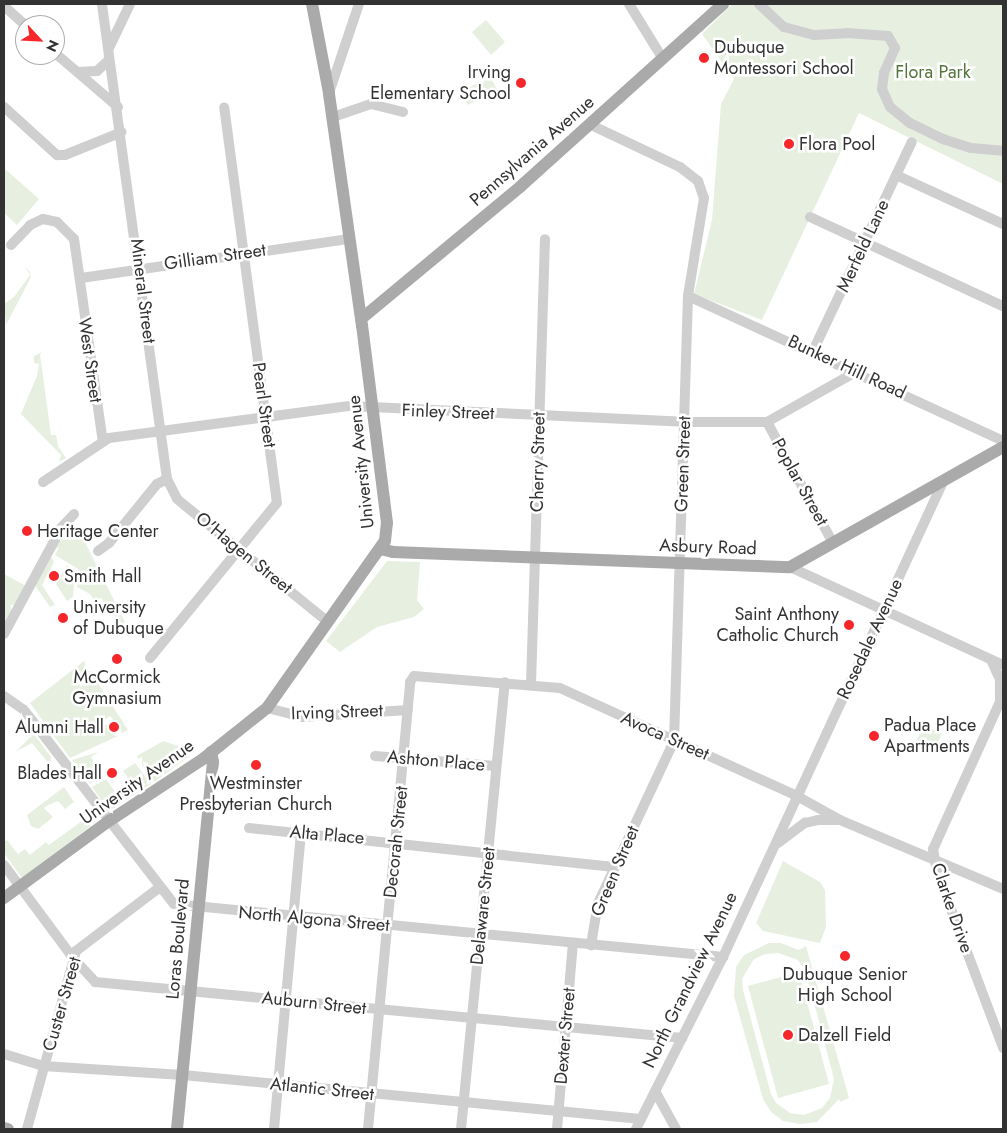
<!DOCTYPE html>
<html>
<head>
<meta charset="utf-8">
<style>
	body { margin:0 }
	#map { position:relative; width:1007px; height:1133px; overflow:hidden; background:#fff; font-family:Jost,sans-serif }
	div>[style] { position:absolute }
	[style*='--x'] { left:calc(var(--x)*1px); top:calc(var(--y)*1px); width:calc(var(--w)*1px); rotate:calc(var(--a)*1deg) }
	.green>* { inset:0; background:#e7f0e0 }
	.minor>* { height:10px; margin:-5px; padding:0 5px; transform-origin:5px; border-radius:5px; background:#cfcfcf }
	.major>* { height:12px; margin:-6px; padding:0 6px; transform-origin:6px; border-radius:6px; background:#aaa }
	.dots>* { width:14px; height:14px; translate:-50% -50%; box-sizing:border-box; border:2px solid #fff; border-radius:50% }
	span { translate:-50% -50%; white-space:nowrap; text-align:center; line-height:1.15; -webkit-text-stroke:5px #fff; paint-order:stroke }
	.poi-label { font-size:18px; color:#323232 }
	.left { translate:0 -50%; text-align:left }
	.right { translate:-100% -50%; text-align:right }
	.park-label { font-size:18px; color:#52733a }
	.street-label { font-size:18px; color:#323232 }
	.frame { position:absolute; inset:0; border:5px solid #323232; pointer-events:none }
	.north { position:absolute; left:15px; top:15px; width:50px; height:50px; box-sizing:border-box; background:#fff; border:1px solid #adadad; border-radius:50%; rotate:115deg; font-size:14px; font-weight:700; line-height:20px; text-align:center; color:#323232 }
	.north::after { content:''; display:block; margin:auto; width:18px; height:22px; background:#f6272b; clip-path:polygon(50% 0,100% 100%,50% 72%,0 100%) }
</style>
</head>
<body>
<div id="map">
	<div class="green">
		<div style="clip-path:polygon(732px 4px,1003px 4px,1003px 184px,859px 113px,762px 320px,694px 294px,712px 220px,721px 104px,734px 79px,702px 34px)"></div>
		<div style="clip-path:polygon(486px 20px,505px 42px,491px 55px,472px 32px)"></div>
		<div style="clip-path:polygon(490px 76px,497px 90px,468px 105px,461px 92px)"></div>
		<div style="clip-path:polygon(4px 168px,39px 199px,17px 225px,4px 213px)"></div>
		<div style="clip-path:polygon(24px 266px,30px 272px,31px 277px,6px 325px,4px 304px,14px 297px,30px 275px)"></div>
		<div style="clip-path:polygon(44px 351px,40px 354px,51px 435px,56px 435px,58px 446px,66px 458px,59px 462px,61px 455px,21px 414px,37px 376px,39px 364px,34px 363px,34px 356px)"></div>
		<div style="clip-path:polygon(73px 524px,81px 534px,126px 624px,122px 627px,101px 598px,95px 601px,90px 594px,77px 587px,78px 569px,55px 555px,59px 547px,52px 551px,64px 530px)"></div>
		<div style="clip-path:polygon(50px 555px,54px 562px,42px 585px,55px 605px,50px 607px,34px 584px)"></div>
		<div style="clip-path:polygon(387px 561px,420px 562px,417px 600px,424px 609px,414px 617px,377px 627px,340px 652px,326px 641px)"></div>
		<div style="clip-path:polygon(67px 565px,75px 572px,73px 597px,67px 601px,56px 584px)"></div>
		<div style="clip-path:polygon(4px 574px,26px 586px,15px 605px,11px 605px,11px 613px,4px 627px)"></div>
		<div style="clip-path:polygon(84px 661px,88px 669px,86px 671px,90px 671px,128px 730px,121px 734px,122px 731px,110px 716px,103px 721px,114px 736px,118px 736px,70px 758px,30px 703px)"></div>
		<div style="clip-path:polygon(924px 726px,942px 733px,934px 752px,921px 746px,910px 750px,909px 743px,916px 741px)"></div>
		<div style="clip-path:polygon(34px 734px,51px 757px,50px 765px,32px 743px,15px 752px)"></div>
		<div style="clip-path:polygon(163px 741px,187px 749px,190px 756px,154px 782px,142px 764px,142px 757px,138px 759px,137px 756px)"></div>
		<div style="clip-path:polygon(98px 752px,91px 757px,102px 774px,90px 784px,72px 760px)"></div>
		<div style="clip-path:polygon(135px 763px,151px 784px,109px 811px,92px 787px,106px 779px,116px 793px,111px 797px,115px 803px,139px 786px,135px 780px,132px 783px,123px 771px)"></div>
		<div style="clip-path:polygon(64px 787px,74px 802px,65px 809px,58px 801px,48px 805px,44px 808px,53px 817px,38px 829px,31px 826px,27px 815px)"></div>
		<div style="clip-path:polygon(86px 818px,91px 826px,22px 878px,4px 853px,4px 842px,7px 840px,18px 854px,25px 849px,30px 855px,46px 842px,49px 845px)"></div>
		<div style="clip-path:polygon(783px 861px,820px 882px,825px 890px,826px 927px,820px 943px,763px 931px,756px 923px)"></div>
		<div style="clip-path:polygon(evenodd,769px 943px,781px 943px,799px 950px,806px 946px,849px 1098px,840px 1102px,839px 1099px,817px 1122px,800px 1124px,783px 1121px,771px 1112px,763px 1099px,734px 996px,736px 967px,744px 955px,769px 943px,778px 953px,798px 960px,806px 972px,834px 1079px,830px 1098px,822px 1108px,804px 1115px,790px 1113px,776px 1103px,771px 1094px,743px 990px,742px 979px,754px 959px,765px 954px,778px 953px)"></div>
		<div style="clip-path:polygon(799px 972px,829px 1084px,778px 1098px,748px 986px)"></div>
	</div>
	<div class="minor">
		<div style="--x:629;--y:4;--w:65;--a:58.3"></div>
		<div style="--x:759;--y:4;--w:34;--a:43"></div>
		<div style="--x:784;--y:27;--w:31;--a:15"></div>
		<div style="--x:814;--y:35;--w:33;--a:-3"></div>
		<div style="--x:847;--y:33;--w:41;--a:4.2"></div>
		<div style="--x:888;--y:36;--w:14;--a:60"></div>
		<div style="--x:895;--y:48;--w:27;--a:114"></div>
		<div style="--x:884;--y:73;--w:16;--a:97"></div>
		<div style="--x:882;--y:89;--w:20;--a:66"></div>
		<div style="--x:890;--y:107;--w:26;--a:39"></div>
		<div style="--x:910;--y:123;--w:37;--a:26"></div>
		<div style="--x:943;--y:139;--w:29;--a:18"></div>
		<div style="--x:971;--y:148;--w:32;--a:5"></div>
		<div style="--x:4;--y:6;--w:28;--a:42"></div>
		<div style="--x:109;--y:48;--w:49;--a:-64.5"></div>
		<div style="--x:55;--y:53;--w:83;--a:40.6"></div>
		<div style="--x:78;--y:72;--w:19;--a:-3"></div>
		<div style="--x:97;--y:71;--w:16;--a:-43"></div>
		<div style="--x:329;--y:93;--w:94;--a:-71.4"></div>
		<div style="--x:4;--y:107;--w:72;--a:42.2"></div>
		<div style="--x:57;--y:155;--w:8;--a:0"></div>
		<div style="--x:65;--y:155;--w:61;--a:-22"></div>
		<div style="--x:333;--y:117;--w:40;--a:-18.9"></div>
		<div style="--x:371;--y:104;--w:33;--a:14"></div>
		<div style="--x:589;--y:124;--w:101;--a:25.3"></div>
		<div style="--x:680;--y:167;--w:23;--a:38"></div>
		<div style="--x:698;--y:181;--w:18;--a:71"></div>
		<div style="--x:704;--y:198;--w:99;--a:99.3"></div>
		<div style="--x:688;--y:296;--w:445;--a:91.8"></div>
		<div style="--x:674;--y:741;--w:179;--a:115.1"></div>
		<div style="--x:598;--y:903;--w:43;--a:99.5"></div>
		<div style="--x:896;--y:175;--w:118;--a:24.6"></div>
		<div style="--x:810;--y:217;--w:213;--a:24.8"></div>
		<div style="--x:11;--y:245;--w:28;--a:-46"></div>
		<div style="--x:30;--y:225;--w:14;--a:-25"></div>
		<div style="--x:43;--y:219;--w:14;--a:12"></div>
		<div style="--x:57;--y:222;--w:24;--a:45"></div>
		<div style="--x:74;--y:239;--w:205;--a:81.9"></div>
		<div style="--x:81;--y:278;--w:271;--a:-8.3"></div>
		<div style="--x:688;--y:296;--w:347;--a:24.7"></div>
		<div style="--x:813;--y:351;--w:231;--a:-64.7"></div>
		<div style="--x:767;--y:422;--w:138;--a:61.4"></div>
		<div style="--x:167;--y:479;--w:22;--a:63"></div>
		<div style="--x:177;--y:499;--w:195;--a:39.2"></div>
		<div style="--x:43;--y:482;--w:79;--a:-33.7"></div>
		<div style="--x:109;--y:438;--w:243;--a:-7.6"></div>
		<div style="--x:350;--y:406;--w:334;--a:2.7"></div>
		<div style="--x:684;--y:422;--w:83;--a:0"></div>
		<div style="--x:767;--y:422;--w:103;--a:-29.5"></div>
		<div style="--x:98;--y:551;--w:14;--a:-36"></div>
		<div style="--x:109;--y:543;--w:76;--a:-50.9"></div>
		<div style="--x:157;--y:484;--w:11;--a:-27"></div>
		<div style="--x:167;--y:479;--w:479;--a:-97.8"></div>
		<div style="--x:790;--y:567;--w:234;--a:24.7"></div>
		<div style="--x:4;--y:634;--w:120;--a:-61.7"></div>
		<div style="--x:61;--y:528;--w:19;--a:-47"></div>
		<div style="--x:150;--y:658;--w:200;--a:-50.7"></div>
		<div style="--x:277;--y:503;--w:399;--a:-97.6"></div>
		<div style="--x:991;--y:660;--w:21;--a:65"></div>
		<div style="--x:1000;--y:679;--w:22;--a:90"></div>
		<div style="--x:531;--y:684;--w:445;--a:-88.2"></div>
		<div style="--x:1003;--y:695;--w:169;--a:114.4"></div>
		<div style="--x:933;--y:849;--w:23;--a:80"></div>
		<div style="--x:937;--y:872;--w:188;--a:69.4"></div>
		<div style="--x:4;--y:696;--w:24;--a:35"></div>
		<div style="--x:24;--y:710;--w:245;--a:52.3"></div>
		<div style="--x:174;--y:904;--w:552;--a:5.51"></div>
		<div style="--x:267;--y:708;--w:36;--a:14"></div>
		<div style="--x:302;--y:717;--w:106;--a:-3.8"></div>
		<div style="--x:375;--y:756;--w:121;--a:4.7"></div>
		<div style="--x:249;--y:828;--w:367;--a:6.1"></div>
		<div style="--x:778;--y:843;--w:34;--a:-37"></div>
		<div style="--x:805;--y:823;--w:13;--a:-13"></div>
		<div style="--x:818;--y:820;--w:22;--a:0"></div>
		<div style="--x:840;--y:820;--w:177;--a:22.9"></div>
		<div style="--x:4;--y:865;--w:116;--a:53.4"></div>
		<div style="--x:73;--y:958;--w:33;--a:47"></div>
		<div style="--x:95;--y:982;--w:590;--a:5.45"></div>
		<div style="--x:4;--y:1054;--w:41;--a:17.1"></div>
		<div style="--x:43;--y:1066;--w:140;--a:3.7"></div>
		<div style="--x:183;--y:1075;--w:460;--a:5.5"></div>
		<div style="--x:655;--y:1091;--w:43;--a:61.1"></div>
		<div style="--x:27;--y:1129;--w:185;--a:-74.6"></div>
		<div style="--x:76;--y:951;--w:106;--a:-37.3"></div>
		<div style="--x:274;--y:1129;--w:297;--a:-84.8"></div>
		<div style="--x:368;--y:1129;--w:449;--a:-84.6"></div>
		<div style="--x:410;--y:682;--w:7;--a:-56"></div>
		<div style="--x:414;--y:676;--w:146;--a:4.7"></div>
		<div style="--x:560;--y:688;--w:260;--a:24.5"></div>
		<div style="--x:797;--y:796;--w:49;--a:29.2"></div>
		<div style="--x:461;--y:1129;--w:449;--a:-84.4"></div>
		<div style="--x:557;--y:1129;--w:187;--a:-85.1"></div>
		<div style="--x:636;--y:1129;--w:193;--a:-63.2"></div>
		<div style="--x:723;--y:957;--w:523;--a:-65.15"></div>
	</div>
	<div class="major">
		<div style="--x:361;--y:319;--w:208;--a:-39.7"></div>
		<div style="--x:521;--y:186;--w:272;--a:-42"></div>
		<div style="--x:380;--y:549;--w:13;--a:13"></div>
		<div style="--x:393;--y:552;--w:397;--a:2.2"></div>
		<div style="--x:790;--y:567;--w:244;--a:-29.4"></div>
		<div style="--x:4;--y:898;--w:130;--a:-36.3"></div>
		<div style="--x:109;--y:821;--w:113;--a:-33.4"></div>
		<div style="--x:203;--y:759;--w:82;--a:-38.6"></div>
		<div style="--x:267;--y:708;--w:204;--a:-54.8"></div>
		<div style="--x:385;--y:541;--w:18;--a:-84"></div>
		<div style="--x:387;--y:523;--w:199;--a:-97.2"></div>
		<div style="--x:362;--y:326;--w:235;--a:-98.1"></div>
		<div style="--x:329;--y:93;--w:91;--a:-100.8"></div>
		<div style="--x:4;--y:1128;--w:4;--a:14"></div>
		<div style="--x:177;--y:1129;--w:369;--a:-84.4"></div>
		<div style="--x:213;--y:762;--w:10;--a:-101"></div>
	</div>
	<div class="dots">
		<div style="left:704px;top:58px;background:#f6272b"></div>
		<div style="left:521px;top:83px;background:#f6272b"></div>
		<div style="left:789px;top:144px;background:#f6272b"></div>
		<div style="left:27px;top:531px;background:#f6272b"></div>
		<div style="left:54px;top:576px;background:#f6272b"></div>
		<div style="left:63px;top:618px;background:#f6272b"></div>
		<div style="left:849px;top:625px;background:#f6272b"></div>
		<div style="left:117px;top:659px;background:#f6272b"></div>
		<div style="left:114px;top:727px;background:#f6272b"></div>
		<div style="left:874px;top:736px;background:#f6272b"></div>
		<div style="left:256px;top:765px;background:#f6272b"></div>
		<div style="left:112px;top:773px;background:#f6272b"></div>
		<div style="left:845px;top:956px;background:#f6272b"></div>
		<div style="left:788px;top:1035px;background:#f6272b"></div>
	</div>
	<div class="poi-label">
		<span class="left" style="left:714px;top:58px">Dubuque<br>Montessori School</span>
		<span class="right" style="left:511px;top:83px">Irving<br>Elementary School</span>
		<span class="left" style="left:799px;top:144px">Flora Pool</span>
		<span class="left" style="left:37px;top:531px">Heritage Center</span>
		<span class="left" style="left:64px;top:576px">Smith Hall</span>
		<span class="left" style="left:73px;top:618px">University<br>of Dubuque</span>
		<span class="right" style="left:839px;top:625px">Saint Anthony<br>Catholic Church</span>
		<span style="left:117px;top:688px">McCormick<br>Gymnasium</span>
		<span class="left" style="left:884px;top:736px">Padua Place<br>Apartments</span>
		<span class="right" style="left:104px;top:727px">Alumni Hall</span>
		<span class="right" style="left:102px;top:773px">Blades Hall</span>
		<span style="left:256px;top:794px">Westminster<br>Presbyterian Church</span>
		<span style="left:845px;top:985px">Dubuque Senior<br>High School</span>
		<span class="left" style="left:798px;top:1035px">Dalzell Field</span>
	</div>
	<div class="park-label">
		<span style="left:933px;top:72px">Flora Park</span>
	</div>
	<div class="street-label">
		<span style="left:532px;top:151px;rotate:-41deg">Pennsylvania Avenue</span>
		<span style="left:863px;top:246px;rotate:-65deg">Merfeld Lane</span>
		<span style="left:215px;top:257px;rotate:-8deg">Gilliam Street</span>
		<span style="left:143px;top:291px;rotate:83deg">Mineral Street</span>
		<span style="left:90px;top:360px;rotate:82deg">West Street</span>
		<span style="left:847px;top:367px;rotate:25deg">Bunker Hill Road</span>
		<span style="left:264px;top:405px;rotate:82deg">Pearl Street</span>
		<span style="left:448px;top:412px;rotate:2deg">Finley Street</span>
		<span style="left:361px;top:462px;rotate:-96deg">University Avenue</span>
		<span style="left:538px;top:462px;rotate:-89deg">Cherry Street</span>
		<span style="left:683px;top:464px;rotate:-88deg">Green Street</span>
		<span style="left:800px;top:482px;rotate:61deg">Poplar Street</span>
		<span style="left:708px;top:547px;rotate:2deg">Asbury Road</span>
		<span style="left:244px;top:553px;rotate:39deg">O'Hagen Street</span>
		<span style="left:870px;top:639px;rotate:-65deg">Rosedale Avenue</span>
		<span style="left:337px;top:712px;rotate:-2deg">Irving Street</span>
		<span style="left:665px;top:736px;rotate:24deg">Avoca Street</span>
		<span style="left:436px;top:761px;rotate:5deg">Ashton Place</span>
		<span style="left:137px;top:782px;rotate:-35deg">University Avenue</span>
		<span style="left:327px;top:835px;rotate:5deg">Alta Place</span>
		<span style="left:396px;top:842px;rotate:-84deg">Decorah Street</span>
		<span style="left:615px;top:871px;rotate:-67deg">Green Street</span>
		<span style="left:483px;top:906px;rotate:-84deg">Delaware Street</span>
		<span style="left:952px;top:908px;rotate:71deg">Clarke Drive</span>
		<span style="left:314px;top:919px;rotate:5deg">North Algona Street</span>
		<span style="left:178px;top:939px;rotate:-85deg">Loras Boulevard</span>
		<span style="left:690px;top:980px;rotate:-64deg">North Grandview Avenue</span>
		<span style="left:314px;top:1003px;rotate:6deg">Auburn Street</span>
		<span style="left:62px;top:1004px;rotate:-74deg">Custer Street</span>
		<span style="left:565px;top:1036px;rotate:-85deg">Dexter Street</span>
		<span style="left:322px;top:1089px;rotate:6deg">Atlantic Street</span>
	</div>
	<div class="frame"></div>
	<div class="north">N</div>
</div>
</body>
</html>
